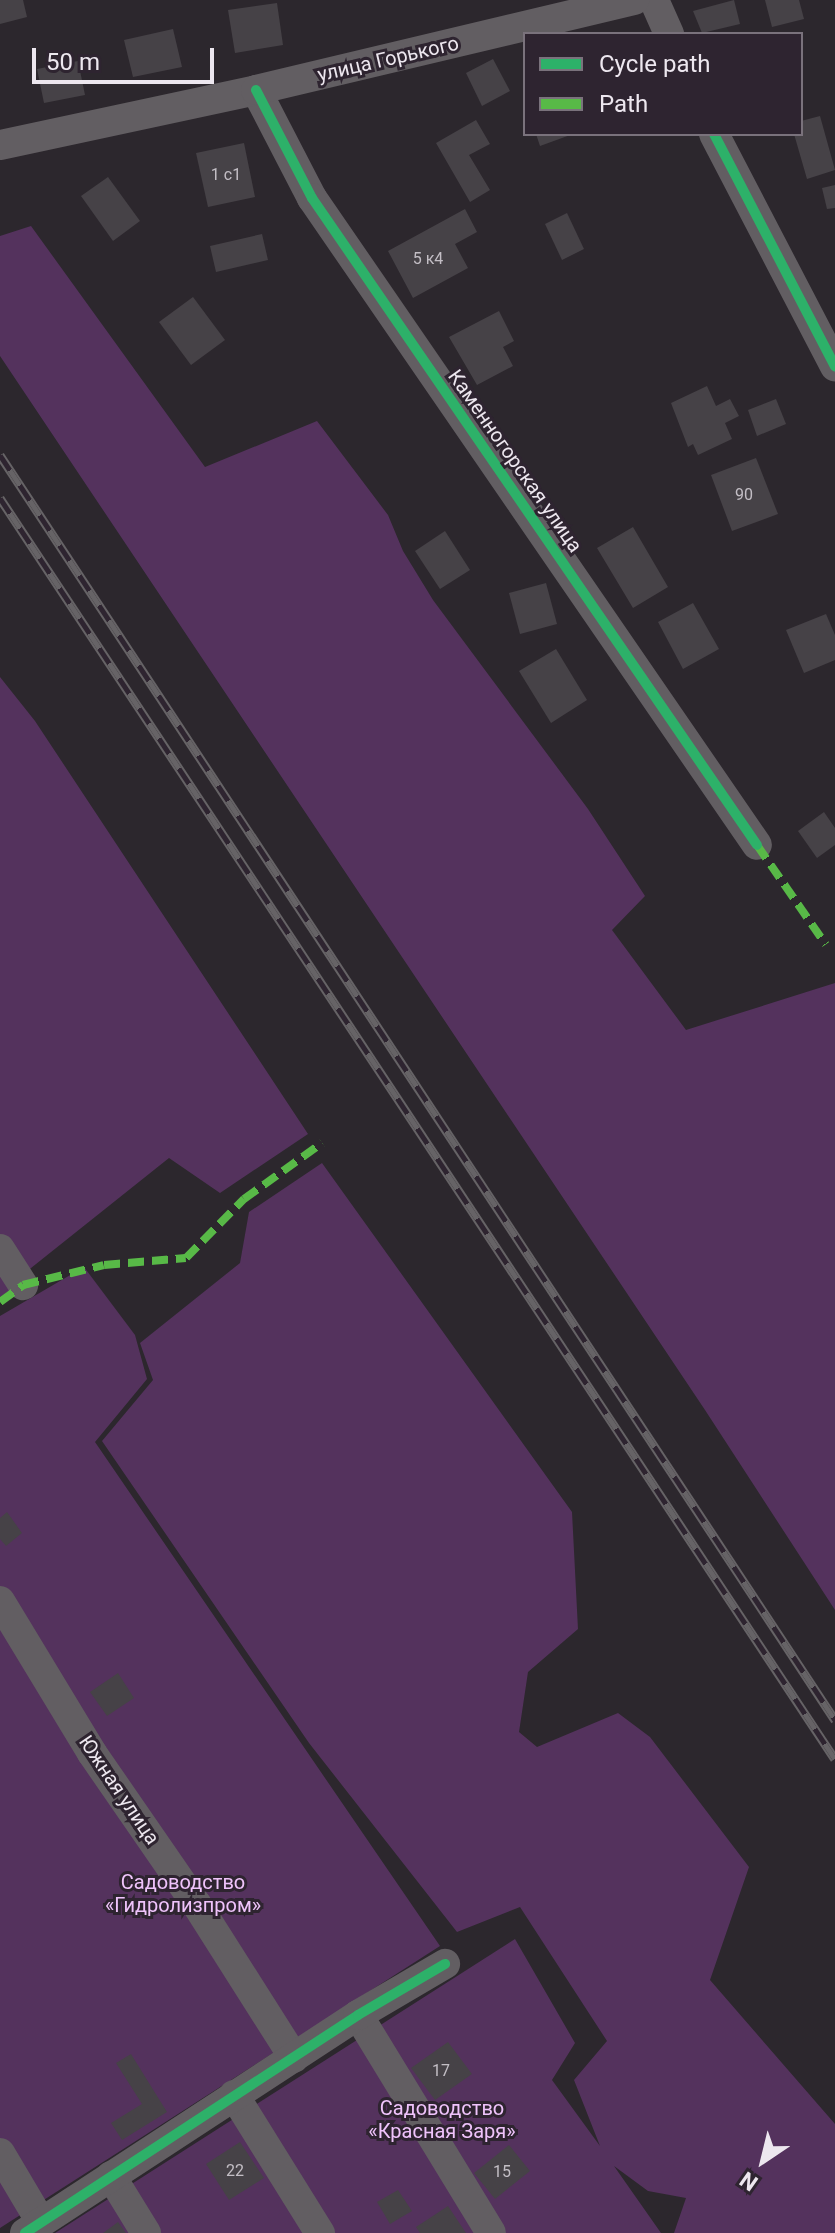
<!DOCTYPE html>
<html>
<head>
<meta charset="utf-8">
<style>
	body { margin:0 }
	#map { position:relative; width:835px; height:2233px; overflow:hidden; background:#2c272d; font-family:Roboto,sans-serif }
	div>[style] { position:absolute }
	[style*='--x'] { left:calc(var(--x)*1px); top:calc(var(--y)*1px); width:calc(var(--w)*1px); rotate:calc(var(--a)*1deg) }
	.green>* { inset:0; background:#54325d }
	.building>* { inset:0; background:#464247 }
	.minor>* { height:30px; margin:-15px; padding:0 15px; transform-origin:15px; border-radius:15px; background:#625e62 }
	.rail>* { height:9px; margin-top:-4.5px; transform-origin:0; background:repeating-linear-gradient(90deg,#2e2430 0 18px,#666366 0 36px); box-sizing:border-box; border-block:2px solid #666366 }
	.quiet>* { height:8px; margin-top:-4px; transform-origin:0; background:repeating-linear-gradient(90deg,#58b947 0 16px,transparent 0 24px) }
	.cycleway>* { height:10px; margin:-5px; padding:0 5px; transform-origin:5px; border-radius:5px; background:#2db169 }
	span { translate:-50% -50%; white-space:nowrap; text-align:center; line-height:1.15; -webkit-text-stroke:6px #2e2430; paint-order:stroke }
	.number-label { font-size:16px; color:#c3bec5 }
	.number-label span { -webkit-text-stroke-width:0 }
	.street-label { font-size:20px; color:#ede7ef }
	.park-label { font-size:20px; color:#efc3fb }
	.legend { position:absolute; left:523px; top:32px; width:280px; height:104px; box-sizing:border-box; background:#2e2430; border:2px solid #7a727c; margin:0; padding:10px 14px; list-style:none; font-size:24px; color:#ede7ef }
	.legend li { display:flex; align-items:center; gap:16px; height:40px }
	.legend b { width:40px; border:2px solid #7a727c }
	.north { position:absolute; left:723px; top:2121px; width:80px; height:80px; -webkit-text-stroke:6px #2e2430; paint-order:stroke; rotate:215deg; font-size:22px; font-weight:700; line-height:32px; text-align:center; color:#ede7ef }
	.north::after { content:''; display:block; margin:auto; width:28px; height:36px; background:#ede7ef; clip-path:polygon(50% 0,100% 100%,50% 72%,0 100%) }
	.scale { position:absolute; left:32px; top:48px; width:182px; height:36px; box-sizing:border-box; border:4px solid #ede7ef; border-top:0; padding-left:10px; font-size:24px; line-height:28px; white-space:nowrap; color:#ede7ef; -webkit-text-stroke:6px #2e2430; paint-order:stroke }
</style>
</head>
<body>
<div id="map">
	<div class="green">
		<div style="clip-path:polygon(31px 226px,205px 467px,317px 421px,388px 515px,403px 551px,433px 600px,588px 809px,645px 896px,612px 930px,686px 1030px,835px 983px,835px 1610px,705px 1410px,0 356px,0 236px)"></div>
		<div style="clip-path:polygon(0 677px,35px 721px,308px 1134px,220px 1193px,169px 1158px,26px 1272px,29px 1277px,0 1297px)"></div>
		<div style="clip-path:polygon(322px 1163px,572px 1512px,578px 1629px,528px 1672px,519px 1732px,537px 1747px,618px 1713px,650px 1737px,749px 1867px,710px 1980px,835px 2124px,835px 2233px,674px 2233px,686px 2198px,648px 2191px,614px 2166px,661px 2233px,55px 2233px,515px 1939px,575px 2043px,552px 2080px,600px 2146px,574px 2080px,607px 2041px,520px 1907px,457px 1932px,309px 1743px,102px 1441px,153px 1380px,140px 1343px,240px 1263px,249px 1212px)"></div>
		<div style="clip-path:polygon(84px 1267px,135px 1335px,147px 1379px,95px 1442px,440px 1946px,0 2228px,0 1316px)"></div>
	</div>
	<div class="building">
		<div style="clip-path:polygon(0 0,23px 0,27px 17px,0 24px)"></div>
		<div style="clip-path:polygon(734px 0,740px 24px,702px 33px,693px 11px)"></div>
		<div style="clip-path:polygon(765px 0,799px 0,804px 19px,772px 27px)"></div>
		<div style="clip-path:polygon(277px 3px,283px 45px,235px 53px,228px 10px)"></div>
		<div style="clip-path:polygon(173px 29px,182px 67px,133px 77px,124px 40px)"></div>
		<div style="clip-path:polygon(493px 59px,510px 91px,482px 106px,466px 73px)"></div>
		<div style="clip-path:polygon(78px 61px,85px 95px,44px 103px,37px 69px)"></div>
		<div style="clip-path:polygon(820px 116px,835px 170px,807px 179px,794px 134px,801px 134px,801px 121px)"></div>
		<div style="clip-path:polygon(476px 120px,490px 144px,469px 155px,490px 190px,470px 202px,436px 143px)"></div>
		<div style="clip-path:polygon(536px 134px,573px 134px,540px 146px)"></div>
		<div style="clip-path:polygon(244px 143px,255px 197px,208px 207px,196px 153px)"></div>
		<div style="clip-path:polygon(108px 177px,140px 221px,113px 241px,81px 196px)"></div>
		<div style="clip-path:polygon(835px 185px,835px 208px,827px 209px,822px 188px)"></div>
		<div style="clip-path:polygon(465px 209px,477px 232px,455px 244px,468px 268px,413px 298px,388px 251px)"></div>
		<div style="clip-path:polygon(567px 213px,584px 249px,562px 260px,545px 224px)"></div>
		<div style="clip-path:polygon(262px 234px,268px 260px,216px 272px,210px 246px)"></div>
		<div style="clip-path:polygon(193px 297px,225px 340px,191px 365px,159px 322px)"></div>
		<div style="clip-path:polygon(499px 311px,514px 341px,503px 347px,513px 366px,477px 385px,449px 337px)"></div>
		<div style="clip-path:polygon(707px 386px,716px 406px,730px 399px,739px 416px,725px 423px,732px 439px,698px 455px,693px 444px,688px 447px,671px 403px)"></div>
		<div style="clip-path:polygon(776px 399px,786px 424px,757px 436px,748px 410px)"></div>
		<div style="clip-path:polygon(756px 458px,778px 514px,732px 531px,711px 475px)"></div>
		<div style="clip-path:polygon(633px 527px,668px 587px,633px 608px,597px 548px)"></div>
		<div style="clip-path:polygon(445px 531px,470px 570px,440px 589px,415px 551px)"></div>
		<div style="clip-path:polygon(546px 583px,557px 624px,520px 634px,509px 593px)"></div>
		<div style="clip-path:polygon(693px 603px,719px 649px,683px 669px,658px 622px)"></div>
		<div style="clip-path:polygon(826px 614px,835px 635px,835px 660px,804px 673px,786px 630px)"></div>
		<div style="clip-path:polygon(556px 649px,587px 700px,551px 723px,519px 671px)"></div>
		<div style="clip-path:polygon(824px 812px,835px 828px,835px 845px,817px 858px,798px 831px)"></div>
		<div style="clip-path:polygon(7px 1512px,22px 1533px,6px 1546px,0 1539px,0 1518px)"></div>
		<div style="clip-path:polygon(118px 1673px,134px 1698px,107px 1716px,90px 1692px)"></div>
		<div style="clip-path:polygon(448px 2042px,472px 2074px,435px 2100px,411px 2068px)"></div>
		<div style="clip-path:polygon(131px 2054px,167px 2112px,122px 2140px,111px 2123px,142px 2104px,116px 2063px)"></div>
		<div style="clip-path:polygon(240px 2142px,264px 2178px,229px 2200px,206px 2164px)"></div>
		<div style="clip-path:polygon(509px 2145px,530px 2171px,495px 2199px,474px 2173px)"></div>
		<div style="clip-path:polygon(398px 2190px,412px 2211px,390px 2224px,377px 2202px)"></div>
		<div style="clip-path:polygon(448px 2206px,466px 2233px,420px 2233px,416px 2227px)"></div>
		<div style="clip-path:polygon(118px 2222px,126px 2233px,103px 2233px)"></div>
	</div>
	<div class="minor">
		<div style="--x:654;--y:0;--w:37;--a:66"></div>
		<div style="--x:256;--y:90;--w:122;--a:62.6"></div>
		<div style="--x:312;--y:198;--w:785;--a:55.48"></div>
		<div style="--x:714;--y:134;--w:262;--a:62.5"></div>
		<div style="--x:0;--y:145;--w:262;--a:-12.1"></div>
		<div style="--x:256;--y:90;--w:389;--a:-13.4"></div>
		<div style="--x:0;--y:1249;--w:43;--a:57.4"></div>
		<div style="--x:0;--y:1601;--w:178;--a:58.8"></div>
		<div style="--x:92;--y:1753;--w:185;--a:55.4"></div>
		<div style="--x:197;--y:1905;--w:181;--a:57.6"></div>
		<div style="--x:358;--y:2015;--w:255;--a:58.6"></div>
		<div style="--x:234;--y:2095;--w:163;--a:58.1"></div>
		<div style="--x:0;--y:2153;--w:80;--a:59.3"></div>
		<div style="--x:111;--y:2176;--w:67;--a:58.4"></div>
		<div style="--x:25;--y:2233;--w:398;--a:-33.2"></div>
		<div style="--x:358;--y:2015;--w:101;--a:-30.4"></div>
	</div>
	<div class="rail">
		<div style="--x:0;--y:455;--w:1516;--a:56.57"></div>
		<div style="--x:0;--y:498;--w:1512;--a:56.49"></div>
	</div>
	<div class="quiet">
		<div style="--x:757;--y:845;--w:121;--a:55.4"></div>
		<div style="--x:0;--y:1302;--w:29;--a:-36"></div>
		<div style="--x:23;--y:1285;--w:83;--a:-13.9"></div>
		<div style="--x:104;--y:1265;--w:82;--a:-4.9"></div>
		<div style="--x:186;--y:1258;--w:83;--a:-45.5"></div>
		<div style="--x:244;--y:1199;--w:96;--a:-35.7"></div>
	</div>
	<div class="cycleway">
		<div style="--x:256;--y:90;--w:122;--a:62.6"></div>
		<div style="--x:312;--y:198;--w:785;--a:55.48"></div>
		<div style="--x:714;--y:134;--w:262;--a:62.5"></div>
		<div style="--x:25;--y:2233;--w:398;--a:-33.2"></div>
		<div style="--x:358;--y:2015;--w:101;--a:-30.4"></div>
	</div>
	<div class="number-label">
		<span style="left:226px;top:175px">1 с1</span>
		<span style="left:428px;top:259px">5 к4</span>
		<span style="left:744px;top:495px">90</span>
		<span style="left:441px;top:2071px">17</span>
		<span style="left:235px;top:2171px">22</span>
		<span style="left:502px;top:2172px">15</span>
	</div>
	<div class="street-label">
		<span style="left:388px;top:59px;rotate:-13deg">улица Горького</span>
		<span style="left:515px;top:461px;rotate:55deg">Каменногорская улица</span>
		<span style="left:119px;top:1790px;rotate:56deg">Южная улица</span>
	</div>
	<div class="park-label">
		<span style="left:183px;top:1894px">Садоводство<br>«Гидролизпром»</span>
		<span style="left:442px;top:2120px">Садоводство<br>«Красная Заря»</span>
	</div>
	<ul class="legend">
	<li><b style="height:10px;background:#2db169"></b>Cycle path</li>
	<li><b style="height:10px;background:#58b947"></b>Path</li>
	</ul>
	<div class="north">N</div>
	<div class="scale">50 m</div>
</div>
</body>
</html>
